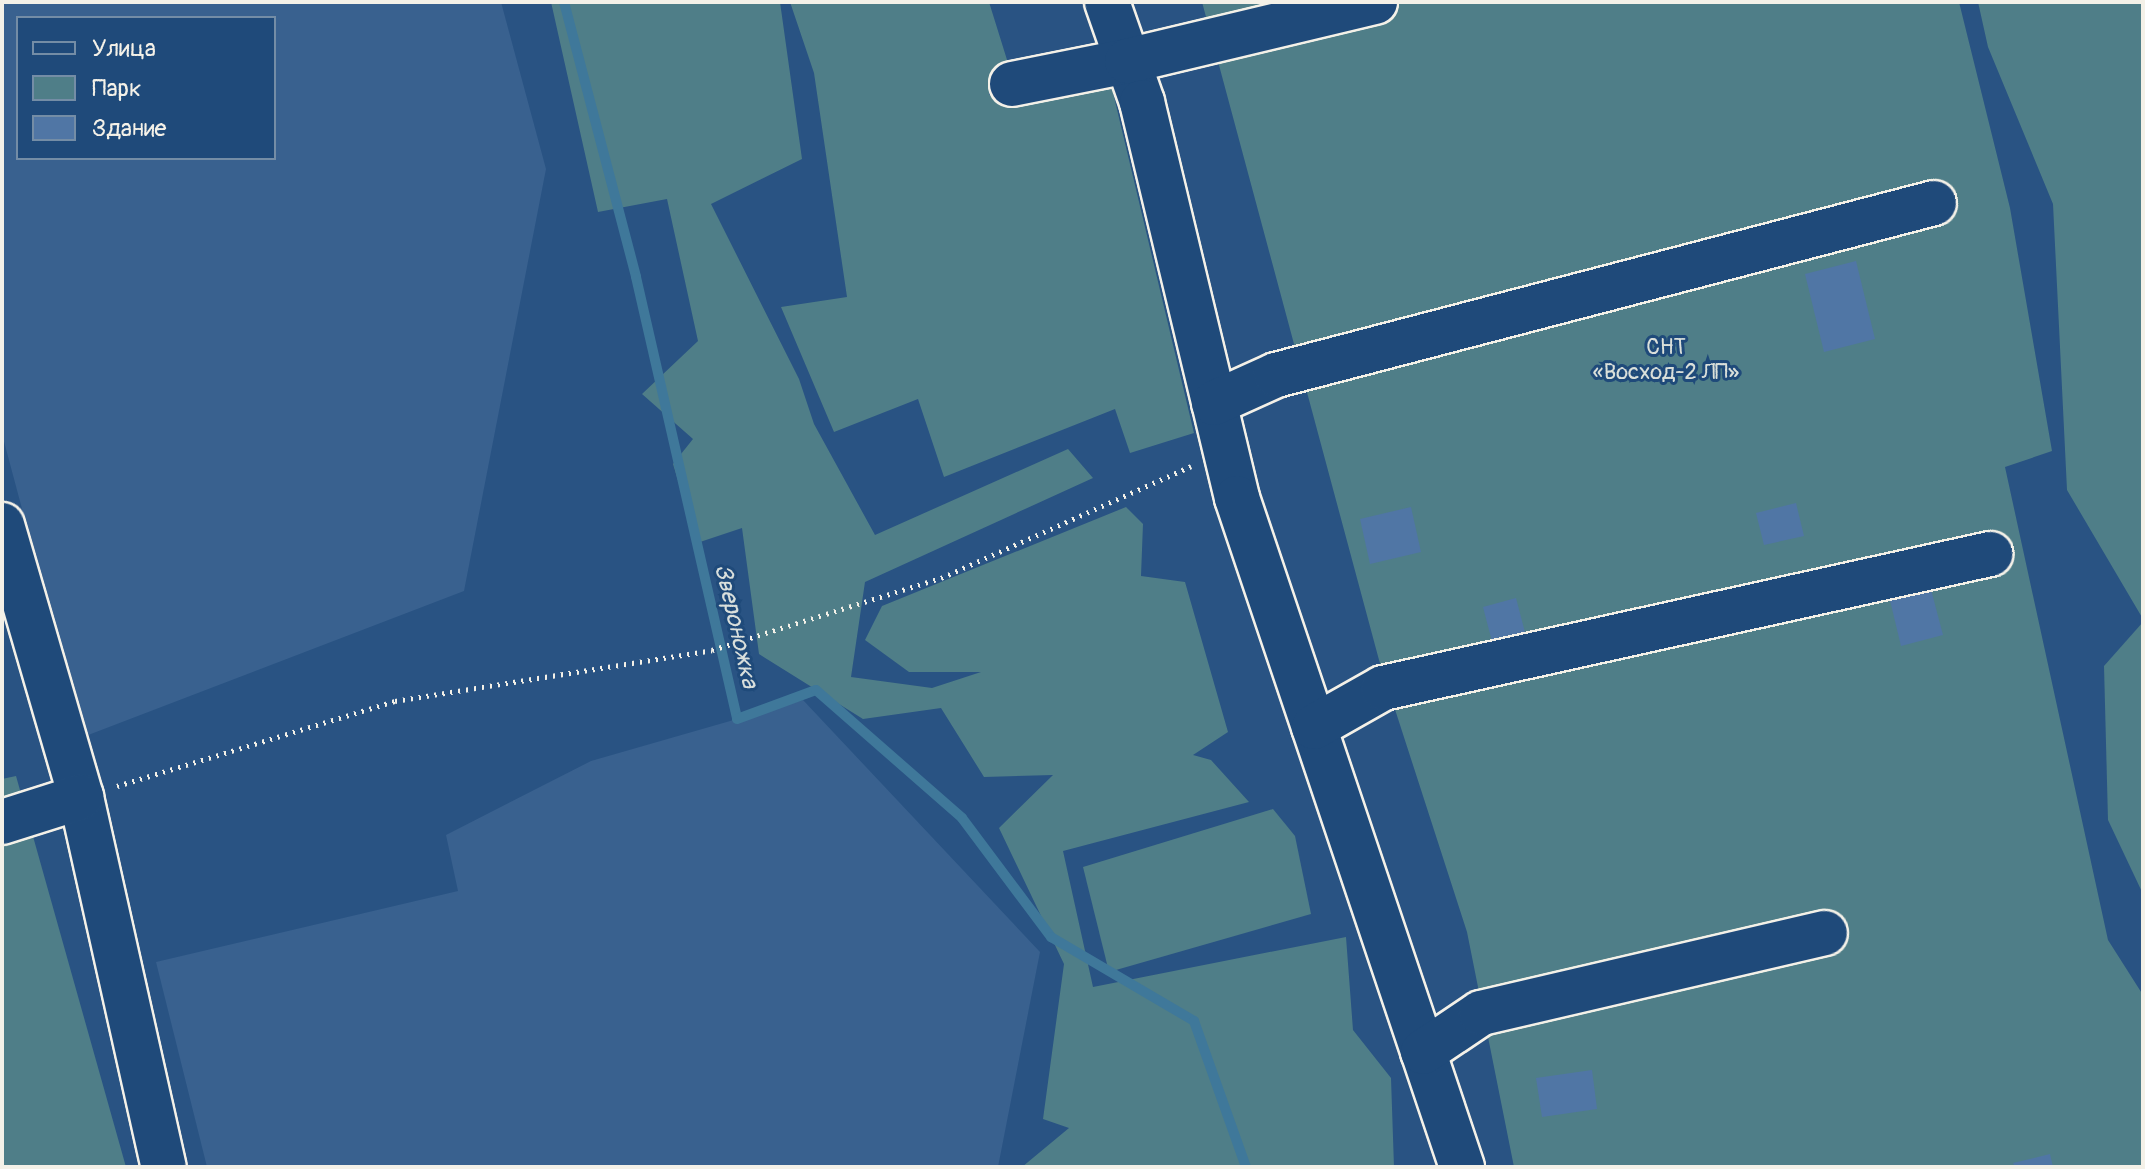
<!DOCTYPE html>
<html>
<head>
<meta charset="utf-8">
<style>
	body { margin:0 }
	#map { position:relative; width:2145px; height:1169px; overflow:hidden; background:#295383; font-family:Pangolin,sans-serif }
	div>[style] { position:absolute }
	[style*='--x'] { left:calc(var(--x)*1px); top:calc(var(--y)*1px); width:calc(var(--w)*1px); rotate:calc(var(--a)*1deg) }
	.built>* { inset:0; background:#39618f }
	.green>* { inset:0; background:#4f7e88 }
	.stream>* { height:10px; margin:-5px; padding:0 5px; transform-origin:5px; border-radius:5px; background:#3f789a }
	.building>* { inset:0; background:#5076a5 }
	.path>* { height:5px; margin-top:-2.5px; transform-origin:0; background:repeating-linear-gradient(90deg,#f4f1e8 0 2px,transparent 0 8px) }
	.roads { filter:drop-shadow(2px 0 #f4f1e8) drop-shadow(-2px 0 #f4f1e8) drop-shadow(0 2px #f4f1e8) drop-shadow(0 -2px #f4f1e8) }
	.minor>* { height:44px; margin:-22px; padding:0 22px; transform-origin:22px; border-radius:22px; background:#1f4a7a }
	span { translate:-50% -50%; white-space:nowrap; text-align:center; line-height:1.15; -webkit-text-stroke:6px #1f4a7a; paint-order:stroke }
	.park-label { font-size:22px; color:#dbe0da }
	.water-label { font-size:24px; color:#d9dfdc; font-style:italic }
	.frame { position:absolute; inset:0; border:4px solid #f4f1e8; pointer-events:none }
	.legend { position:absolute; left:16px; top:16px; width:260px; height:144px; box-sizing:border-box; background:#1f4a7a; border:2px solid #748da6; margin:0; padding:10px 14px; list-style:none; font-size:24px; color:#f4f1e8 }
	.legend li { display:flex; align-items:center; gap:16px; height:40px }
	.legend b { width:40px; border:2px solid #748da6 }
</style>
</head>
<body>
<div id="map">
	<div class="built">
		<div style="clip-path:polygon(evenodd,2px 2px,501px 2px,546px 169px,464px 591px,83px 737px,2px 434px,2px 2px,18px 18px,274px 18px,274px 158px,18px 158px,18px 18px)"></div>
		<div style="clip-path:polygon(803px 700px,1040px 952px,998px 1167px,207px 1167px,156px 962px,458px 891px,446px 835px,591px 761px)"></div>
	</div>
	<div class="green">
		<div style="clip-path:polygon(551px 2px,780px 2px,802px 159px,711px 204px,799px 379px,814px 424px,875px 535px,1068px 449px,1093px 478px,865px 582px,851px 677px,932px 688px,981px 672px,909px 672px,865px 640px,882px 606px,1126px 507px,1143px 524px,1141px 576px,1185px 582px,1228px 732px,1193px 755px,1211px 760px,1249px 802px,1063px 851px,1093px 987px,1346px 937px,1353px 1030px,1391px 1078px,1394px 1167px,1022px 1167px,1069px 1128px,1043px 1119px,1064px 964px,999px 828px,1053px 775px,984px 777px,941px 708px,863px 719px,759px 654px,742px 528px,697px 543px,673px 464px,693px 439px,642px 394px,698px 341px,667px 199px,598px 212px)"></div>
		<div style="clip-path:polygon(790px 2px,989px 2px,1008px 63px,991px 71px,989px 95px,1110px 80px,1194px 433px,1130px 453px,1115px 409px,944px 477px,918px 399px,834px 432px,781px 307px,847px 297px,814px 73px)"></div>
		<div style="clip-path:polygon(1202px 2px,1959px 2px,2010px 208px,2052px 451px,2005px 467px,2108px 940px,2143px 995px,2143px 1167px,1514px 1167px,1467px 932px,1379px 660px)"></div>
		<div style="clip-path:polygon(1978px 2px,2143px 2px,2143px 619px,2067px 490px,2053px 204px,1988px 47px)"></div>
		<div style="clip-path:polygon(2143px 622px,2143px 894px,2108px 820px,2104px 666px)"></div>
		<div style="clip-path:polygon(16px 776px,126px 1167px,2px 1167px,2px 779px)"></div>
		<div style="clip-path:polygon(1273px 809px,1295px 836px,1311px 914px,1109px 972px,1083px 867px)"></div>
	</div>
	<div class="stream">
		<div style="--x:564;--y:2;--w:284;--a:75.3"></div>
		<div style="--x:636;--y:277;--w:453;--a:77.1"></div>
		<div style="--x:737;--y:719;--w:84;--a:-20.2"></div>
		<div style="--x:816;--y:690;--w:194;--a:41.2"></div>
		<div style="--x:962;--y:818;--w:149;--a:53.2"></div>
		<div style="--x:1051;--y:937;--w:166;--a:30.4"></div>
		<div style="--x:1194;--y:1021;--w:155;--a:70.4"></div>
	</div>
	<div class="building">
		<div style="clip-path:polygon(1856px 261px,1875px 339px,1824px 352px,1805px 274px)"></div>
		<div style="clip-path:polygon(1796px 503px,1804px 536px,1764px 545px,1756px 513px)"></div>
		<div style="clip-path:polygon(1411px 507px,1421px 552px,1370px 564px,1360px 519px)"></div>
		<div style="clip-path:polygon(1929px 582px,1943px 635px,1901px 646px,1888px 592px)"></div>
		<div style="clip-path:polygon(1516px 598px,1528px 644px,1495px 653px,1483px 607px)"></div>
		<div style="clip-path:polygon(1592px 1070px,1597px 1109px,1542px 1117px,1536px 1078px)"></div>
		<div style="clip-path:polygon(2050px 1154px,2053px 1167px,2015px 1167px,2013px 1163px)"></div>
	</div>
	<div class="path">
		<div style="--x:117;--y:786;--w:291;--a:-17"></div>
		<div style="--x:395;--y:701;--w:321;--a:-9.1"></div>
		<div style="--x:712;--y:650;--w:240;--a:-17.5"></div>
		<div style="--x:941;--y:578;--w:274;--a:-24.1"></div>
	</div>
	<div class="roads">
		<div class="minor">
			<div style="--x:1107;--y:2;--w:106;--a:70.7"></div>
			<div style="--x:1142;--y:102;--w:407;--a:76.5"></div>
			<div style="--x:1237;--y:498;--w:706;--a:71.41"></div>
			<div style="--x:1012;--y:84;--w:117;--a:-11.3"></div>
			<div style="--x:1127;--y:61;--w:255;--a:-13.4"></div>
			<div style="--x:1214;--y:403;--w:68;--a:-24.3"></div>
			<div style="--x:1276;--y:375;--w:680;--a:-14.65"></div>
			<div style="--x:2;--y:525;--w:283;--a:73.8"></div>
			<div style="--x:81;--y:797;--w:379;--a:77.4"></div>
			<div style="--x:1314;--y:727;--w:79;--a:-29.5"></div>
			<div style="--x:1383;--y:688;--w:622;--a:-12.45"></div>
			<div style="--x:2;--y:822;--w:83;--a:-17.6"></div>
			<div style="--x:1423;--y:1052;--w:70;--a:-33.9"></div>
			<div style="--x:1481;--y:1013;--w:353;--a:-13.1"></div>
		</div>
	</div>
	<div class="park-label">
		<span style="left:1666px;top:360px">СНТ<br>«Восход-2 ЛП»</span>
	</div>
	<div class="water-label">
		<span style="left:736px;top:626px;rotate:77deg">Звероножка</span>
	</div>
	<div class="frame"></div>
	<ul class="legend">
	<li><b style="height:10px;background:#1f4a7a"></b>Улица</li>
	<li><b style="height:22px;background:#4f7e88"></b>Парк</li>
	<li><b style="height:22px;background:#5076a5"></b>Здание</li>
	</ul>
</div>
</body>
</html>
